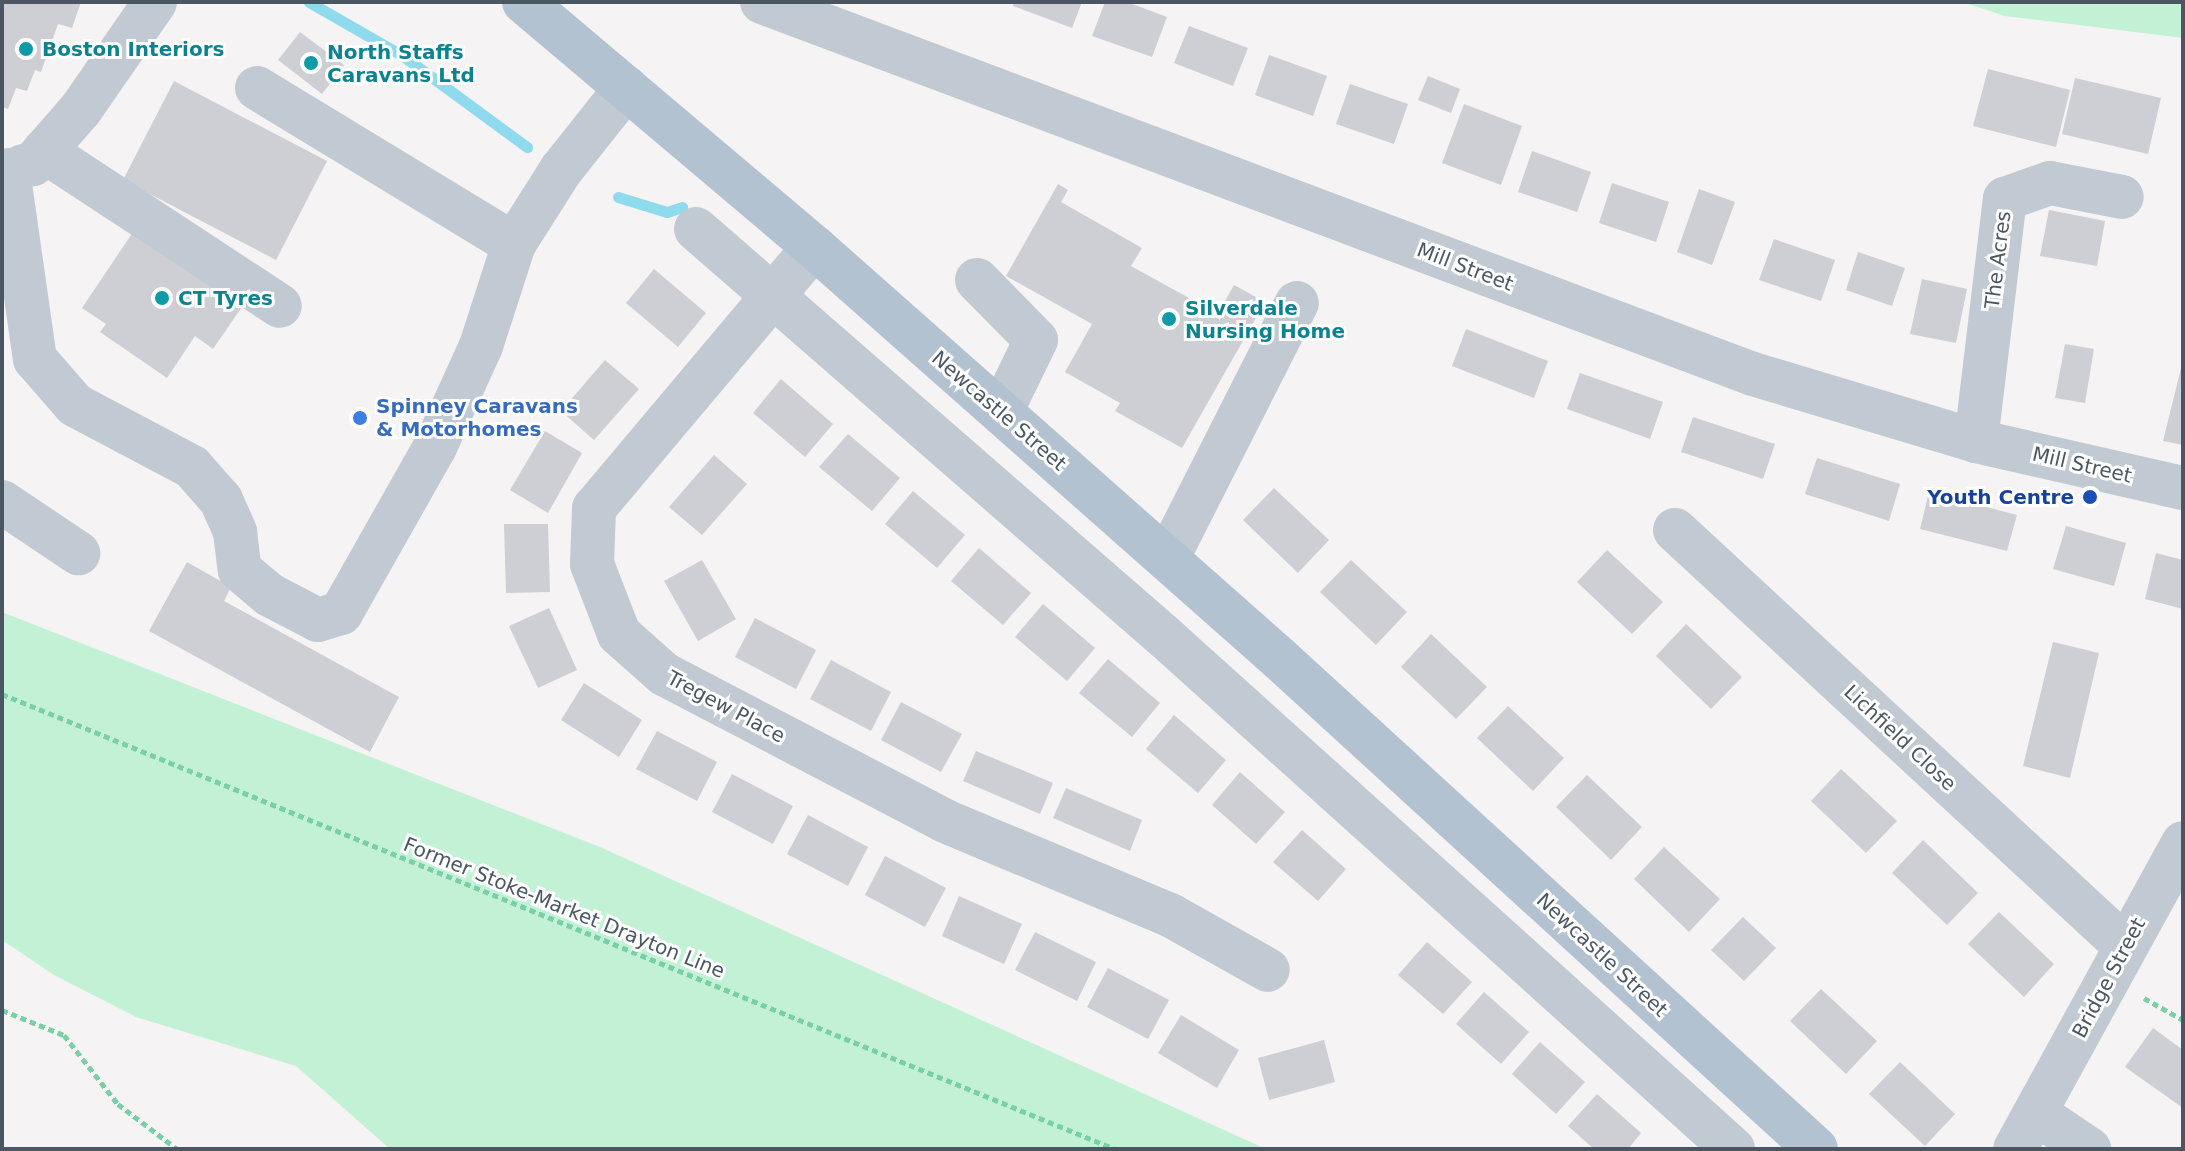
<!DOCTYPE html>
<html>
<head>
<meta charset="utf-8">
<style>
	body { margin:0 }
	#map { position:relative; width:2185px; height:1151px; overflow:hidden; background:#f5f3f3; font-family:"DejaVu Sans",sans-serif }
	div>[style] { position:absolute }
	[style*='--x'] { left:calc(var(--x)*1px); top:calc(var(--y)*1px); width:calc(var(--w)*1px); rotate:calc(var(--a)*1deg) }
	.green>* { inset:0; background:#c3f1d5 }
	.stream>* { height:11px; margin:-5.5px; padding:0 5.5px; transform-origin:5.5px; border-radius:5.5px; background:#90daee }
	.building>* { inset:0; background:#cdcfd5 }
	.path>* { height:5px; margin-top:-2.5px; transform-origin:0; background:repeating-linear-gradient(90deg,#7ad0a6 0 6px,transparent 0 10px) }
	.minor>* { height:44px; margin:-22px; padding:0 22px; transform-origin:22px; border-radius:22px; background:#c1cad2 }
	.major>* { height:44px; margin:-22px; padding:0 22px; transform-origin:22px; border-radius:22px; background:#b3c2d1 }
	.dots>* { width:22px; height:22px; translate:-50% -50%; box-sizing:border-box; border:4px solid #fff; border-radius:50% }
	span { translate:-50% -50%; white-space:nowrap; text-align:center; line-height:1.15; -webkit-text-stroke:6px #fff; paint-order:stroke }
	.culture-label { font-size:20px; color:#0d838f; font-weight:700 }
	.left { translate:0 -50%; text-align:left }
	.street-label { font-size:20px; color:#4a5661 }
	.shop-label { font-size:20px; color:#366cbe; font-weight:700 }
	.transit-label { font-size:20px; color:#164399; font-weight:700 }
	.right { translate:-100% -50%; text-align:right }
	.frame { position:absolute; inset:0; border:4px solid #4a5661; pointer-events:none }
</style>
</head>
<body>
<div id="map">
	<div class="green">
		<div style="clip-path:polygon(1962px 2px,2183px 2px,2183px 38px,2005px 16px)"></div>
		<div style="clip-path:polygon(2px 612px,600px 847px,1266px 1149px,390px 1149px,296px 1066px,136px 1017px,54px 975px,2px 940px)"></div>
	</div>
	<div class="stream">
		<div style="--x:309;--y:2;--w:108;--a:29.9"></div>
		<div style="--x:403;--y:56;--w:154;--a:36.3"></div>
		<div style="--x:618;--y:197;--w:51;--a:17"></div>
		<div style="--x:667;--y:212;--w:16;--a:-18"></div>
	</div>
	<div class="building">
		<div style="clip-path:polygon(2px 2px,81px 2px,72px 28px,58px 24px,41px 72px,35px 70px,27px 91px,16px 88px,8px 109px,2px 107px)"></div>
		<div style="clip-path:polygon(1014px 2px,1082px 2px,1072px 28px,1013px 6px)"></div>
		<div style="clip-path:polygon(1105px 2px,1127px 2px,1167px 17px,1152px 57px,1092px 36px)"></div>
		<div style="clip-path:polygon(1189px 26px,1248px 48px,1233px 86px,1174px 63px)"></div>
		<div style="clip-path:polygon(300px 32px,344px 65px,322px 94px,278px 60px)"></div>
		<div style="clip-path:polygon(1269px 55px,1327px 76px,1313px 116px,1255px 95px)"></div>
		<div style="clip-path:polygon(1988px 69px,2070px 90px,2056px 147px,1973px 126px)"></div>
		<div style="clip-path:polygon(1428px 76px,1460px 89px,1451px 113px,1418px 100px)"></div>
		<div style="clip-path:polygon(2075px 78px,2161px 98px,2148px 154px,2062px 134px)"></div>
		<div style="clip-path:polygon(174px 81px,327px 161px,276px 260px,123px 180px)"></div>
		<div style="clip-path:polygon(1350px 84px,1408px 104px,1394px 144px,1336px 124px)"></div>
		<div style="clip-path:polygon(1464px 104px,1522px 126px,1501px 185px,1442px 163px)"></div>
		<div style="clip-path:polygon(1532px 151px,1591px 172px,1577px 212px,1518px 192px)"></div>
		<div style="clip-path:polygon(1612px 183px,1669px 202px,1656px 242px,1599px 223px)"></div>
		<div style="clip-path:polygon(1058px 184px,1068px 190px,1061px 202px,1142px 248px,1131px 266px,1218px 314px,1234px 285px,1265px 302px,1182px 448px,1115px 411px,1120px 403px,1065px 372px,1092px 324px,1006px 276px)"></div>
		<div style="clip-path:polygon(1699px 189px,1735px 202px,1712px 265px,1677px 252px)"></div>
		<div style="clip-path:polygon(2049px 210px,2105px 221px,2097px 266px,2040px 256px)"></div>
		<div style="clip-path:polygon(137px 226px,244px 304px,213px 349px,195px 336px,167px 378px,100px 332px,106px 324px,82px 308px)"></div>
		<div style="clip-path:polygon(1774px 239px,1835px 260px,1821px 301px,1759px 280px)"></div>
		<div style="clip-path:polygon(1858px 252px,1905px 268px,1892px 306px,1846px 290px)"></div>
		<div style="clip-path:polygon(654px 269px,706px 313px,678px 347px,626px 303px)"></div>
		<div style="clip-path:polygon(1922px 279px,1967px 289px,1956px 343px,1910px 334px)"></div>
		<div style="clip-path:polygon(1466px 329px,1548px 361px,1534px 398px,1452px 366px)"></div>
		<div style="clip-path:polygon(2065px 344px,2094px 349px,2085px 403px,2055px 398px)"></div>
		<div style="clip-path:polygon(605px 360px,639px 389px,594px 440px,561px 411px)"></div>
		<div style="clip-path:polygon(2182px 364px,2183px 364px,2183px 445px,2163px 441px)"></div>
		<div style="clip-path:polygon(1580px 373px,1663px 402px,1650px 439px,1567px 409px)"></div>
		<div style="clip-path:polygon(781px 379px,833px 424px,805px 457px,753px 413px)"></div>
		<div style="clip-path:polygon(1693px 417px,1775px 444px,1763px 479px,1681px 452px)"></div>
		<div style="clip-path:polygon(545px 431px,582px 453px,548px 513px,510px 490px)"></div>
		<div style="clip-path:polygon(848px 434px,900px 478px,872px 511px,819px 467px)"></div>
		<div style="clip-path:polygon(714px 455px,747px 484px,702px 535px,669px 507px)"></div>
		<div style="clip-path:polygon(1817px 458px,1900px 484px,1889px 521px,1805px 494px)"></div>
		<div style="clip-path:polygon(1274px 488px,1329px 540px,1298px 573px,1243px 520px)"></div>
		<div style="clip-path:polygon(913px 491px,965px 535px,937px 568px,885px 524px)"></div>
		<div style="clip-path:polygon(1929px 492px,2017px 515px,2007px 551px,1920px 529px)"></div>
		<div style="clip-path:polygon(504px 524px,548px 524px,550px 592px,506px 593px)"></div>
		<div style="clip-path:polygon(2066px 526px,2126px 543px,2114px 586px,2053px 569px)"></div>
		<div style="clip-path:polygon(979px 548px,1031px 593px,1003px 625px,951px 581px)"></div>
		<div style="clip-path:polygon(1607px 550px,1663px 602px,1632px 634px,1577px 582px)"></div>
		<div style="clip-path:polygon(2156px 553px,2183px 560px,2183px 609px,2145px 599px)"></div>
		<div style="clip-path:polygon(702px 560px,736px 619px,698px 641px,664px 581px)"></div>
		<div style="clip-path:polygon(1351px 560px,1407px 612px,1376px 645px,1320px 592px)"></div>
		<div style="clip-path:polygon(187px 562px,231px 587px,224px 601px,399px 697px,370px 752px,149px 631px)"></div>
		<div style="clip-path:polygon(1043px 604px,1095px 648px,1067px 681px,1015px 637px)"></div>
		<div style="clip-path:polygon(549px 608px,577px 670px,538px 688px,509px 626px)"></div>
		<div style="clip-path:polygon(755px 618px,816px 650px,796px 689px,735px 657px)"></div>
		<div style="clip-path:polygon(1686px 624px,1742px 677px,1711px 709px,1656px 656px)"></div>
		<div style="clip-path:polygon(1431px 634px,1487px 687px,1456px 719px,1401px 667px)"></div>
		<div style="clip-path:polygon(2053px 642px,2099px 653px,2070px 778px,2023px 766px)"></div>
		<div style="clip-path:polygon(1108px 659px,1160px 703px,1132px 737px,1079px 693px)"></div>
		<div style="clip-path:polygon(831px 660px,891px 692px,871px 731px,810px 699px)"></div>
		<div style="clip-path:polygon(584px 683px,642px 720px,619px 757px,561px 720px)"></div>
		<div style="clip-path:polygon(901px 702px,962px 734px,941px 772px,881px 740px)"></div>
		<div style="clip-path:polygon(1508px 706px,1564px 758px,1533px 791px,1477px 738px)"></div>
		<div style="clip-path:polygon(1174px 715px,1226px 760px,1198px 793px,1146px 749px)"></div>
		<div style="clip-path:polygon(657px 731px,717px 762px,697px 801px,636px 769px)"></div>
		<div style="clip-path:polygon(976px 751px,1053px 783px,1040px 814px,963px 781px)"></div>
		<div style="clip-path:polygon(1841px 769px,1897px 821px,1866px 853px,1811px 801px)"></div>
		<div style="clip-path:polygon(1240px 772px,1285px 812px,1256px 844px,1212px 805px)"></div>
		<div style="clip-path:polygon(732px 774px,793px 806px,773px 844px,712px 812px)"></div>
		<div style="clip-path:polygon(1587px 775px,1642px 827px,1611px 860px,1556px 807px)"></div>
		<div style="clip-path:polygon(1066px 788px,1142px 820px,1130px 851px,1053px 818px)"></div>
		<div style="clip-path:polygon(808px 815px,868px 847px,848px 886px,787px 854px)"></div>
		<div style="clip-path:polygon(1302px 830px,1346px 869px,1318px 901px,1273px 862px)"></div>
		<div style="clip-path:polygon(1923px 840px,1978px 893px,1947px 925px,1892px 873px)"></div>
		<div style="clip-path:polygon(1664px 847px,1720px 899px,1689px 932px,1634px 879px)"></div>
		<div style="clip-path:polygon(885px 856px,946px 888px,925px 927px,865px 895px)"></div>
		<div style="clip-path:polygon(959px 896px,1022px 924px,1004px 964px,942px 936px)"></div>
		<div style="clip-path:polygon(1999px 912px,2054px 964px,2024px 997px,1968px 944px)"></div>
		<div style="clip-path:polygon(1743px 917px,1776px 948px,1744px 981px,1711px 950px)"></div>
		<div style="clip-path:polygon(1035px 932px,1096px 962px,1077px 1001px,1015px 970px)"></div>
		<div style="clip-path:polygon(1427px 942px,1472px 982px,1443px 1014px,1398px 975px)"></div>
		<div style="clip-path:polygon(1108px 968px,1169px 1000px,1148px 1039px,1087px 1007px)"></div>
		<div style="clip-path:polygon(1821px 989px,1877px 1041px,1846px 1074px,1790px 1021px)"></div>
		<div style="clip-path:polygon(1484px 992px,1529px 1032px,1501px 1064px,1456px 1024px)"></div>
		<div style="clip-path:polygon(1181px 1015px,1239px 1050px,1217px 1088px,1158px 1053px)"></div>
		<div style="clip-path:polygon(2153px 1028px,2183px 1050px,2183px 1108px,2125px 1067px)"></div>
		<div style="clip-path:polygon(1324px 1040px,1335px 1082px,1269px 1100px,1258px 1058px)"></div>
		<div style="clip-path:polygon(1540px 1042px,1585px 1082px,1556px 1114px,1512px 1074px)"></div>
		<div style="clip-path:polygon(1900px 1062px,1955px 1114px,1925px 1146px,1869px 1094px)"></div>
		<div style="clip-path:polygon(1597px 1094px,1641px 1133px,1628px 1149px,1594px 1149px,1568px 1126px)"></div>
	</div>
	<div class="path">
		<div style="--x:2;--y:694;--w:1202;--a:22.23"></div>
		<div style="--x:2144;--y:998;--w:45;--a:29.4"></div>
		<div style="--x:2;--y:1010;--w:67;--a:22"></div>
		<div style="--x:64;--y:1035;--w:88;--a:52"></div>
		<div style="--x:118;--y:1104;--w:74;--a:37.3"></div>
	</div>
	<div class="minor">
		<div style="--x:762;--y:2;--w:1059;--a:20.58"></div>
		<div style="--x:1753;--y:374;--w:233;--a:16.7"></div>
		<div style="--x:1976;--y:441;--w:212;--a:12.8"></div>
		<div style="--x:257;--y:88;--w:301;--a:31.3"></div>
		<div style="--x:514;--y:244;--w:88;--a:-57.6"></div>
		<div style="--x:561;--y:170;--w:105;--a:-51.6"></div>
		<div style="--x:44;--y:151;--w:282;--a:33.3"></div>
		<div style="--x:23;--y:166;--w:10;--a:-11"></div>
		<div style="--x:33;--y:164;--w:73;--a:-48.9"></div>
		<div style="--x:81;--y:109;--w:130;--a:-55.3"></div>
		<div style="--x:8;--y:170;--w:191;--a:81.9"></div>
		<div style="--x:35;--y:359;--w:61;--a:49"></div>
		<div style="--x:75;--y:405;--w:132;--a:27.9"></div>
		<div style="--x:192;--y:467;--w:44;--a:48.7"></div>
		<div style="--x:221;--y:500;--w:35;--a:66"></div>
		<div style="--x:235;--y:532;--w:38;--a:83"></div>
		<div style="--x:240;--y:570;--w:39;--a:40"></div>
		<div style="--x:270;--y:595;--w:54;--a:27.5"></div>
		<div style="--x:318;--y:620;--w:24;--a:-17"></div>
		<div style="--x:341;--y:613;--w:191;--a:-60.5"></div>
		<div style="--x:435;--y:447;--w:111;--a:-65.5"></div>
		<div style="--x:481;--y:346;--w:107;--a:-72.1"></div>
		<div style="--x:696;--y:229;--w:624;--a:41.04"></div>
		<div style="--x:1167;--y:639;--w:762;--a:42.02"></div>
		<div style="--x:814;--y:247;--w:341;--a:130.1"></div>
		<div style="--x:594;--y:508;--w:56;--a:92"></div>
		<div style="--x:592;--y:564;--w:75;--a:68.9"></div>
		<div style="--x:619;--y:634;--w:60;--a:41.6"></div>
		<div style="--x:664;--y:674;--w:317;--a:27.6"></div>
		<div style="--x:945;--y:821;--w:244;--a:22.7"></div>
		<div style="--x:1170;--y:915;--w:112;--a:29.3"></div>
		<div style="--x:977;--y:280;--w:84;--a:45.5"></div>
		<div style="--x:1036;--y:340;--w:80;--a:115.9"></div>
		<div style="--x:1976;--y:441;--w:244;--a:-83.2"></div>
		<div style="--x:2005;--y:199;--w:48;--a:-19.6"></div>
		<div style="--x:2050;--y:183;--w:73;--a:11"></div>
		<div style="--x:2;--y:502;--w:92;--a:33.9"></div>
		<div style="--x:1675;--y:530;--w:613;--a:42.75"></div>
		<div style="--x:1167;--y:559;--w:287;--a:-63.1"></div>
		<div style="--x:2037;--y:1114;--w:63;--a:33.9"></div>
		<div style="--x:2015;--y:1149;--w:349;--a:-61.2"></div>
	</div>
	<div class="major">
		<div style="--x:524;--y:2;--w:380;--a:40.2"></div>
		<div style="--x:814;--y:247;--w:622;--a:41.48"></div>
		<div style="--x:1280;--y:659;--w:726;--a:42.43"></div>
	</div>
	<div class="dots">
		<div style="left:26px;top:49px;background:#0f9aa8"></div>
		<div style="left:311px;top:63px;background:#0f9aa8"></div>
		<div style="left:162px;top:298px;background:#0f9aa8"></div>
		<div style="left:1169px;top:319px;background:#0f9aa8"></div>
		<div style="left:360px;top:418px;background:#3f7fe0"></div>
		<div style="left:2090px;top:497px;background:#1a4fb4"></div>
	</div>
	<div class="culture-label">
		<span class="left" style="left:42px;top:49px">Boston Interiors</span>
		<span class="left" style="left:327px;top:64px">North Staffs<br>Caravans Ltd</span>
		<span class="left" style="left:178px;top:298px">CT Tyres</span>
		<span class="left" style="left:1185px;top:320px">Silverdale<br>Nursing Home</span>
	</div>
	<div class="street-label">
		<span style="left:1998px;top:260px;rotate:-83deg">The Acres</span>
		<span style="left:1465px;top:267px;rotate:21deg">Mill Street</span>
		<span style="left:999px;top:411px;rotate:41deg">Newcastle Street</span>
		<span style="left:2082px;top:465px;rotate:13deg">Mill Street</span>
		<span style="left:726px;top:707px;rotate:28deg">Tregew Place</span>
		<span style="left:1900px;top:738px;rotate:43deg">Lichfield Close</span>
		<span style="left:564px;top:908px;rotate:22deg">Former Stoke-Market Drayton Line</span>
		<span style="left:1602px;top:955px;rotate:43deg">Newcastle Street</span>
		<span style="left:2109px;top:978px;rotate:-62deg">Bridge Street</span>
	</div>
	<div class="shop-label">
		<span class="left" style="left:376px;top:418px">Spinney Caravans<br>&amp; Motorhomes</span>
	</div>
	<div class="transit-label">
		<span class="right" style="left:2074px;top:497px">Youth Centre</span>
	</div>
	<div class="frame"></div>
</div>
</body>
</html>
